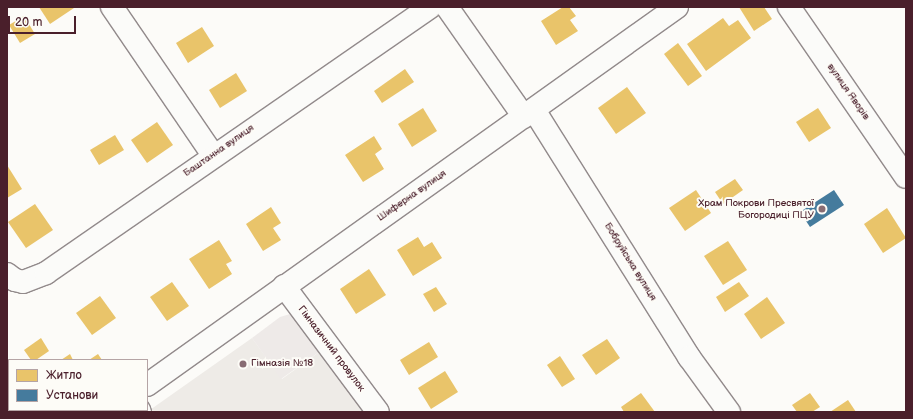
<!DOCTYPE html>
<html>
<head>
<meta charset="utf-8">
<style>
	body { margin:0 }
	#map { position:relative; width:913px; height:419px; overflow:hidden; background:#fcfbf8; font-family:"Balsamiq Sans",sans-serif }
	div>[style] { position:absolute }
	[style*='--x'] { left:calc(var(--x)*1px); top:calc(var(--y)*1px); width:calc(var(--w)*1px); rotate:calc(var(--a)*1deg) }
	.built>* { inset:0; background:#eeebe7 }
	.green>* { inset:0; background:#eeeae8 }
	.homes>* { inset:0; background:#e9c46a }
	.public>* { inset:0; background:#457b9d }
	.roads { filter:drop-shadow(1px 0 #928a8b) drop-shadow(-1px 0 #928a8b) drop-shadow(0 1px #928a8b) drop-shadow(0 -1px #928a8b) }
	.minor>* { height:22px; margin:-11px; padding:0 11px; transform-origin:11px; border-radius:11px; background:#fbfbf9 }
	.dots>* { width:11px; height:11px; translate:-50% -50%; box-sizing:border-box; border:2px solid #fdfcf7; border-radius:50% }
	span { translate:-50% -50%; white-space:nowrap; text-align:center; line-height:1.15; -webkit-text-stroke:4px #fdfcf7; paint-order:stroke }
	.street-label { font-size:10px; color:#4a1f2b }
	.poi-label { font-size:10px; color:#4a1f2b }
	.right { translate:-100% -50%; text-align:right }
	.left { translate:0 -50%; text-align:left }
	.frame { position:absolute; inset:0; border:8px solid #4a1f2b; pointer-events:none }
	.legend { position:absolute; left:8px; top:359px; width:140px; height:52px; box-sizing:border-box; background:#fdfcf7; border:1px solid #b5a4a5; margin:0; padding:5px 7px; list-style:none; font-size:12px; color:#4a1f2b }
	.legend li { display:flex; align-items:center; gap:8px; height:20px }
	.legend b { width:20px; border:1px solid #b5a4a5 }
	.scale { position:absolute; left:8px; top:16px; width:68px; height:18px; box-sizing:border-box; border:2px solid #4a1f2b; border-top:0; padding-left:5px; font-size:12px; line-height:14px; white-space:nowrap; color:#4a1f2b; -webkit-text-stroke:3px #fdfcf7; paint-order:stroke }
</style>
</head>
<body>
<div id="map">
	<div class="built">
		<div style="clip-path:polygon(252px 338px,282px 379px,322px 350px,367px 412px,147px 412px)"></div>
	</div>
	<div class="green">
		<div style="clip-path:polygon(290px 314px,300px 318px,322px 350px,281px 379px,252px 338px,280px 317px)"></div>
	</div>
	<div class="homes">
		<div style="clip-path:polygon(39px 7px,73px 7px,74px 8px,50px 24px)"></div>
		<div style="clip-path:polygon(563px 7px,569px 7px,576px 16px,570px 20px,578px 31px,556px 45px,541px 21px)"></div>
		<div style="clip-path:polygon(739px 7px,764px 7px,772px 19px,754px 31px)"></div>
		<div style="clip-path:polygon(24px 16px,35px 34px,20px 43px,9px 25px)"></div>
		<div style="clip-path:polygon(723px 18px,729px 26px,738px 20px,751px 38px,706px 71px,687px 44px)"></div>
		<div style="clip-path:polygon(202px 27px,214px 46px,188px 63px,176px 43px)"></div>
		<div style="clip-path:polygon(678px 43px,702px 76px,688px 86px,664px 54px)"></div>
		<div style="clip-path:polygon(405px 69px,414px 82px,382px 103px,374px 91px)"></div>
		<div style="clip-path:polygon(236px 73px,247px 91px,220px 108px,209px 90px)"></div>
		<div style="clip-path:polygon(627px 87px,646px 113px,616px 134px,598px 108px)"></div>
		<div style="clip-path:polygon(423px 108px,437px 131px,412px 147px,398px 124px)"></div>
		<div style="clip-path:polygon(818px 108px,831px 128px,809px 142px,796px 122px)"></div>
		<div style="clip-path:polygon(157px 122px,173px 145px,147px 163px,131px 140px)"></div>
		<div style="clip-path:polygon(115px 135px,124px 150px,99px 165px,90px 150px)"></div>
		<div style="clip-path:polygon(374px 136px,382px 149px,375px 154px,384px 169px,363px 182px,345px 155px)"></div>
		<div style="clip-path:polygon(7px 165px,22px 189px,7px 198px)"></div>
		<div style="clip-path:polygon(735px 179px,743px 190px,723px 204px,715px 192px)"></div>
		<div style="clip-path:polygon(696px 190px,711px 213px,685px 231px,669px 208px)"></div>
		<div style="clip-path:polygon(35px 204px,53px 230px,26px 248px,8px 222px)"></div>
		<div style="clip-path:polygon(271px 207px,281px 223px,273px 228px,281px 240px,263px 251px,246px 224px)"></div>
		<div style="clip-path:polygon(887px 208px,906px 238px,883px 253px,864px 224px)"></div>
		<div style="clip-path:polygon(418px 237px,424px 247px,432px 242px,442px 258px,413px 276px,397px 250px)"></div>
		<div style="clip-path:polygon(219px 240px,232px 261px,226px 264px,232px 274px,209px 289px,189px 259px)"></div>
		<div style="clip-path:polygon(728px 241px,747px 270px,723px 285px,704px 256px)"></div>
		<div style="clip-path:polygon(369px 269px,386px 295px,356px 314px,340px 289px)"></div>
		<div style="clip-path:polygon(172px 282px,189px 306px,167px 321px,150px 297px)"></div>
		<div style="clip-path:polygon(739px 282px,749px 296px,725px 312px,716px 297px)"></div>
		<div style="clip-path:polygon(436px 287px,447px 304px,434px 312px,423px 294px)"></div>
		<div style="clip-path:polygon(100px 296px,116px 318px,92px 335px,76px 313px)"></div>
		<div style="clip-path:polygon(767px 297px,785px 323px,761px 339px,744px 314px)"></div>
		<div style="clip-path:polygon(41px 338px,49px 351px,36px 360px,31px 360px,24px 350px)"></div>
		<div style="clip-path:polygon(607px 339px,620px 358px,596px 375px,582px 355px)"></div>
		<div style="clip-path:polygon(429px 342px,438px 357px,409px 375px,400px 360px)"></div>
		<div style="clip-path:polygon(70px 354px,73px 360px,61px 360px)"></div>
		<div style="clip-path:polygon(98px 354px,102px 360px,89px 360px)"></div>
		<div style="clip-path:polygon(560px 356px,575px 379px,562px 387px,547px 365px)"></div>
		<div style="clip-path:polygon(445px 371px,458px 392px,431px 409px,418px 388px)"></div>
		<div style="clip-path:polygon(641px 393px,655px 412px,624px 412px,621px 407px)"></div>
		<div style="clip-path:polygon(810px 393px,820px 407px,812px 412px,797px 412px,792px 405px)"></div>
		<div style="clip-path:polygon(9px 400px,9px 410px,21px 412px,7px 412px)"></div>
		<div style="clip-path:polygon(848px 400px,856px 412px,830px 412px)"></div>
	</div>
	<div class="public">
		<div style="clip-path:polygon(834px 190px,844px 205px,810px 227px,800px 212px)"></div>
	</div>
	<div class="roads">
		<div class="minor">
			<div style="--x:112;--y:7;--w:179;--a:55.7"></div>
			<div style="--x:447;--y:7;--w:134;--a:55"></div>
			<div style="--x:789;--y:7;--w:206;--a:55.5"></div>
			<div style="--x:534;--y:110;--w:292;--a:57.9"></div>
			<div style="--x:689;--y:357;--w:68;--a:54"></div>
			<div style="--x:7;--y:274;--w:10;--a:37"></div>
			<div style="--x:15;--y:280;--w:8;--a:14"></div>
			<div style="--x:23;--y:282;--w:25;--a:-21"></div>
			<div style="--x:46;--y:273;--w:467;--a:-34.7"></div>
			<div style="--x:284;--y:286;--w:157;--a:53.3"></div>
			<div style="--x:147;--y:385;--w:651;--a:-35.5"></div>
			<div style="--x:139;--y:410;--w:2;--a:63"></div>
			<div style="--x:108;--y:412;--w:4;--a:-34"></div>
		</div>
	</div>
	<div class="dots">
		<div style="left:822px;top:209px;background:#886c73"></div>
		<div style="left:243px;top:364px;background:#886c73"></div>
	</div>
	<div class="street-label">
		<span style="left:848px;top:92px;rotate:55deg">вулиця Яворів</span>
		<span style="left:219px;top:151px;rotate:-35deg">Баштанна вулиця</span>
		<span style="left:412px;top:196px;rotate:-35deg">Шиферна вулиця</span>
		<span style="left:630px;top:262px;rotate:58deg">Бобруйська вулиця</span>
		<span style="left:331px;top:349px;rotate:53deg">Гімназичний провулок</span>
	</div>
	<div class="poi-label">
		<span class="right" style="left:814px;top:209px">Храм Покрови Пресвятої<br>Богородиці ПЦУ</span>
		<span class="left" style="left:251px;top:364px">Гімназія №18</span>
	</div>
	<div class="frame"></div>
	<ul class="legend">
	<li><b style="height:11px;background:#e9c46a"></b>Житло</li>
	<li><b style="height:11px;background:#457b9d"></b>Установи</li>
	</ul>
	<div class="scale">20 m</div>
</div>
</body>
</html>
